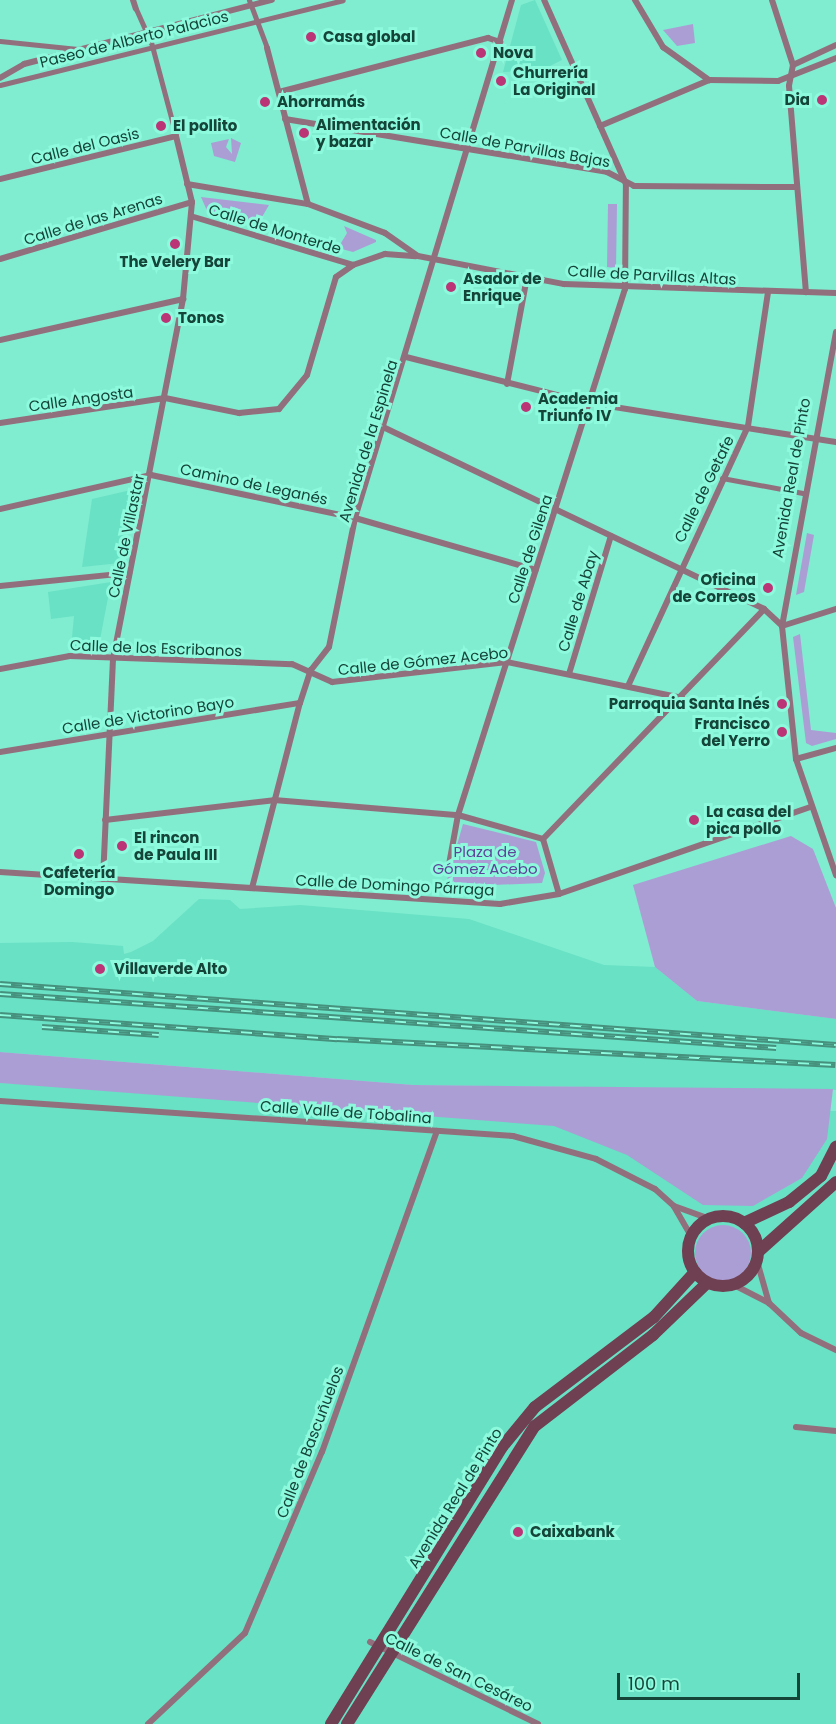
<!DOCTYPE html>
<html>
<head>
<meta charset="utf-8">
<style>
	body { margin:0 }
	#map { position:relative; width:836px; height:1724px; overflow:hidden; background:#80ecd0; font-family:Poppins,sans-serif }
	div>[style] { position:absolute }
	[style*='--x'] { left:calc(var(--x)*1px); top:calc(var(--y)*1px); width:calc(var(--w)*1px); rotate:calc(var(--a)*1deg) }
	.built>* { inset:0; background:#69e1c4 }
	.green>* { inset:0; background:#ab9ed5 }
	.round { border-radius:50% }
	.pedestrian>* { height:5px; margin:-2.5px; padding:0 2.5px; transform-origin:2.5px; border-radius:2.5px; background:#926f7c }
	.minor>* { height:6px; margin:-3px; padding:0 3px; transform-origin:3px; border-radius:3px; background:#926f7c }
	.secondary>* { height:12px; margin:-6px; padding:0 6px; transform-origin:6px; border-radius:6px; background:#6f3f52 }
	.secondary>.ring { margin:-6px; padding:0; box-sizing:content-box; background:none; border:12px solid #6f3f52; border-radius:50% }
	.rail>* { height:6px; margin-top:-3px; transform-origin:0; background:repeating-linear-gradient(90deg,#8df9dd 0 11px,#46917e 0 22px); box-sizing:border-box; border-block:2px solid #46917e }
	.dots>* { width:16px; height:16px; translate:-50% -50%; box-sizing:border-box; border:3px solid #8df9dd; border-radius:50% }
	span { translate:-50% -50%; white-space:nowrap; text-align:center; line-height:1.15; -webkit-text-stroke:6px #8df9dd; paint-order:stroke }
	.poi-label { font-size:15px; color:#154439; font-weight:700 }
	.left { translate:0 -50%; text-align:left }
	.right { translate:-100% -50%; text-align:right }
	.street-label { font-size:15px; color:#154439 }
	.park-label { font-size:15px; color:#5f449a }
	.scale { position:absolute; left:617px; top:1673px; width:183px; height:27px; box-sizing:border-box; border:3px solid #154439; border-top:0; padding-left:8px; font-size:18px; line-height:21px; white-space:nowrap; color:#154439; -webkit-text-stroke:4px #8df9dd; paint-order:stroke }
</style>
</head>
<body>
<div id="map">
	<div class="built">
		<div style="clip-path:polygon(535px 0,562px 60px,542px 70px,503px 72px,521px 5px)"></div>
		<div style="clip-path:polygon(131px 490px,120px 563px,82px 567px,92px 499px)"></div>
		<div style="clip-path:polygon(111px 582px,98px 650px,71px 648px,74px 616px,51px 619px,48px 592px)"></div>
		<div style="clip-path:polygon(199px 899px,230px 900px,240px 909px,300px 905px,469px 919px,604px 965px,655px 967px,697px 1001px,836px 1019px,836px 1090px,414px 1085px,0 1052px,0 943px,72px 942px,123px 946px,124px 954px,131px 952px,153px 941px)"></div>
		<div style="clip-path:polygon(0 1083px,657px 1110px,836px 1111px,836px 1724px,0 1724px)"></div>
	</div>
	<div class="green">
		<div style="clip-path:polygon(693px 24px,695px 43px,677px 46px,663px 30px)"></div>
		<div style="clip-path:polygon(231px 138px,241px 143px,235px 162px,214px 156px,211px 143px,229px 139px,226px 147px,232px 154px)"></div>
		<div style="clip-path:polygon(201px 197px,269px 205px,262px 217px,264px 228px,208px 213px)"></div>
		<div style="clip-path:polygon(608px 204px,617px 204px,616px 268px,607px 267px)"></div>
		<div style="clip-path:polygon(344px 226px,376px 240px,376px 242px,353px 252px,338px 248px,347px 233px)"></div>
		<div style="clip-path:polygon(807px 533px,814px 535px,804px 592px,796px 595px)"></div>
		<div style="clip-path:polygon(800px 634px,811px 730px,836px 733px,836px 739px,812px 746px,806px 743px,793px 637px)"></div>
		<div style="clip-path:polygon(463px 824px,536px 842px,545px 873px,542px 883px,445px 887px)"></div>
		<div style="clip-path:polygon(791px 836px,813px 849px,836px 908px,836px 1019px,697px 1001px,655px 967px,633px 885px)"></div>
		<div style="clip-path:polygon(0 1052px,414px 1085px,833px 1089px,827px 1139px,802px 1178px,753px 1206px,703px 1205px,627px 1155px,554px 1126px,0 1083px)"></div>
		<div class="round" style="left:695px;top:1225px;width:56px;height:56px"></div>
	</div>
	<div class="pedestrian">
		<div style="--x:249;--y:0;--w:51;--a:69.4"></div>
		<div style="--x:136;--y:9;--w:36;--a:66"></div>
		<div style="--x:151;--y:42;--w:97;--a:75.1"></div>
		<div style="--x:0;--y:41;--w:78;--a:5.9"></div>
		<div style="--x:0;--y:85;--w:353;--a:-13.9"></div>
		<div style="--x:722;--y:478;--w:82;--a:10.5"></div>
	</div>
	<div class="minor">
		<div style="--x:133;--y:0;--w:9;--a:72"></div>
		<div style="--x:635;--y:0;--w:55;--a:59.2"></div>
		<div style="--x:663;--y:47;--w:57;--a:35.7"></div>
		<div style="--x:709;--y:80;--w:69;--a:0.8"></div>
		<div style="--x:778;--y:81;--w:62;--a:-21.6"></div>
		<div style="--x:772;--y:0;--w:68;--a:72.1"></div>
		<div style="--x:793;--y:65;--w:21;--a:101"></div>
		<div style="--x:789;--y:86;--w:207;--a:85.3"></div>
		<div style="--x:267;--y:48;--w:161;--a:75.3"></div>
		<div style="--x:793;--y:65;--w:47;--a:-24.9"></div>
		<div style="--x:0;--y:78;--w:28;--a:-30"></div>
		<div style="--x:24;--y:64;--w:256;--a:-14.5"></div>
		<div style="--x:279;--y:92;--w:216;--a:-14.5"></div>
		<div style="--x:488;--y:38;--w:13;--a:18"></div>
		<div style="--x:285;--y:119;--w:326;--a:9.3"></div>
		<div style="--x:607;--y:172;--w:30;--a:27"></div>
		<div style="--x:634;--y:186;--w:161;--a:0.4"></div>
		<div style="--x:600;--y:126;--w:116;--a:-22.8"></div>
		<div style="--x:0;--y:179;--w:181;--a:-13.7"></div>
		<div style="--x:176;--y:136;--w:68;--a:76.4"></div>
		<div style="--x:192;--y:202;--w:97;--a:95.3"></div>
		<div style="--x:183;--y:299;--w:367;--a:101"></div>
		<div style="--x:113;--y:659;--w:220;--a:92.6"></div>
		<div style="--x:187;--y:184;--w:123;--a:9.4"></div>
		<div style="--x:308;--y:204;--w:82;--a:20.6"></div>
		<div style="--x:385;--y:233;--w:40;--a:34.9"></div>
		<div style="--x:418;--y:256;--w:149;--a:10.9"></div>
		<div style="--x:564;--y:284;--w:272;--a:1.9"></div>
		<div style="--x:194;--y:217;--w:166;--a:16.8"></div>
		<div style="--x:353;--y:265;--w:34;--a:-19"></div>
		<div style="--x:385;--y:254;--w:31;--a:4"></div>
		<div style="--x:0;--y:259;--w:200;--a:-16.5"></div>
		<div style="--x:836;--y:332;--w:299;--a:100.4"></div>
		<div style="--x:782;--y:626;--w:134;--a:84"></div>
		<div style="--x:796;--y:759;--w:123;--a:71"></div>
		<div style="--x:0;--y:340;--w:188;--a:-12.6"></div>
		<div style="--x:406;--y:357;--w:189;--a:14.1"></div>
		<div style="--x:589;--y:403;--w:250;--a:9"></div>
		<div style="--x:507;--y:384;--w:109;--a:-79.4"></div>
		<div style="--x:0;--y:423;--w:167;--a:-8.6"></div>
		<div style="--x:165;--y:398;--w:76;--a:11.5"></div>
		<div style="--x:239;--y:413;--w:40;--a:-5.7"></div>
		<div style="--x:279;--y:409;--w:44;--a:-50.5"></div>
		<div style="--x:307;--y:375;--w:102;--a:-73.5"></div>
		<div style="--x:336;--y:277;--w:21;--a:-35"></div>
		<div style="--x:383;--y:427;--w:422;--a:25.5"></div>
		<div style="--x:764;--y:609;--w:25;--a:43"></div>
		<div style="--x:0;--y:509;--w:155;--a:-12.7"></div>
		<div style="--x:151;--y:475;--w:208;--a:11.9"></div>
		<div style="--x:355;--y:518;--w:188;--a:16"></div>
		<div style="--x:0;--y:586;--w:130;--a:-5.8"></div>
		<div style="--x:782;--y:626;--w:57;--a:-17.5"></div>
		<div style="--x:0;--y:669;--w:71;--a:-10.5"></div>
		<div style="--x:70;--y:656;--w:222;--a:2.1"></div>
		<div style="--x:292;--y:664;--w:44;--a:24.2"></div>
		<div style="--x:332;--y:682;--w:176;--a:-6.5"></div>
		<div style="--x:507;--y:662;--w:179;--a:11.6"></div>
		<div style="--x:569;--y:674;--w:144;--a:-73.1"></div>
		<div style="--x:628;--y:686;--w:286;--a:-65.2"></div>
		<div style="--x:748;--y:426;--w:135;--a:-81.5"></div>
		<div style="--x:0;--y:752;--w:304;--a:-9.3"></div>
		<div style="--x:796;--y:759;--w:41;--a:-15.4"></div>
		<div style="--x:105;--y:820;--w:170;--a:-6.7"></div>
		<div style="--x:274;--y:800;--w:185;--a:4.7"></div>
		<div style="--x:458;--y:815;--w:88;--a:15.8"></div>
		<div style="--x:543;--y:839;--w:319;--a:-46.1"></div>
		<div style="--x:543;--y:839;--w:57;--a:73.8"></div>
		<div style="--x:448;--y:870;--w:56;--a:-79.7"></div>
		<div style="--x:458;--y:815;--w:552;--a:-72.39"></div>
		<div style="--x:625;--y:289;--w:105;--a:-89.5"></div>
		<div style="--x:626;--y:184;--w:201;--a:-114"></div>
		<div style="--x:0;--y:872;--w:501;--a:3.66"></div>
		<div style="--x:500;--y:904;--w:60;--a:-9.6"></div>
		<div style="--x:559;--y:894;--w:266;--a:-19.1"></div>
		<div style="--x:252;--y:888;--w:191;--a:-75.5"></div>
		<div style="--x:300;--y:703;--w:35;--a:-72"></div>
		<div style="--x:311;--y:670;--w:29;--a:-52"></div>
		<div style="--x:329;--y:647;--w:132;--a:-78.6"></div>
		<div style="--x:355;--y:518;--w:541;--a:-73.14"></div>
		<div style="--x:0;--y:1101;--w:514;--a:3.9"></div>
		<div style="--x:513;--y:1136;--w:86;--a:15.5"></div>
		<div style="--x:596;--y:1159;--w:66;--a:27"></div>
		<div style="--x:655;--y:1189;--w:25;--a:42"></div>
		<div style="--x:691;--y:1236;--w:34;--a:-120"></div>
		<div style="--x:674;--y:1206;--w:37;--a:20"></div>
		<div style="--x:757;--y:1261;--w:44;--a:74.1"></div>
		<div style="--x:734;--y:1285;--w:39;--a:27"></div>
		<div style="--x:769;--y:1303;--w:44;--a:43.2"></div>
		<div style="--x:801;--y:1333;--w:39;--a:26"></div>
		<div style="--x:796;--y:1427;--w:40;--a:5.7"></div>
		<div style="--x:370;--y:1642;--w:187;--a:26"></div>
		<div style="--x:148;--y:1724;--w:133;--a:-43.2"></div>
		<div style="--x:245;--y:1633;--w:197;--a:-67"></div>
		<div style="--x:322;--y:1452;--w:341;--a:-70.3"></div>
	</div>
	<div class="secondary">
		<div class="ring" style="left:688px;top:1216px;width:58px;height:58px"></div>
		<div style="--x:744;--y:1223;--w:50;--a:-25"></div>
		<div style="--x:789;--y:1202;--w:41;--a:-39.1"></div>
		<div style="--x:821;--y:1176;--w:33;--a:-63"></div>
		<div style="--x:758;--y:1252;--w:105;--a:-41.9"></div>
		<div style="--x:331;--y:1724;--w:326;--a:-58.3"></div>
		<div style="--x:502;--y:1447;--w:52;--a:-50.5"></div>
		<div style="--x:535;--y:1407;--w:149;--a:-37.1"></div>
		<div style="--x:654;--y:1317;--w:61;--a:-47.7"></div>
		<div style="--x:347;--y:1724;--w:352;--a:-57.8"></div>
		<div style="--x:535;--y:1426;--w:149;--a:-37.6"></div>
		<div style="--x:653;--y:1335;--w:75;--a:-43.9"></div>
	</div>
	<div class="rail">
		<div style="--x:0;--y:984;--w:838;--a:4.17"></div>
		<div style="--x:0;--y:994;--w:778;--a:3.98"></div>
		<div style="--x:0;--y:1015;--w:338;--a:4.1"></div>
		<div style="--x:337;--y:1039;--w:499;--a:3"></div>
		<div style="--x:42;--y:1027;--w:117;--a:3.9"></div>
	</div>
	<div class="dots">
		<div style="left:311px;top:37px;background:#bb3576"></div>
		<div style="left:481px;top:53px;background:#bb3576"></div>
		<div style="left:501px;top:81px;background:#bb3576"></div>
		<div style="left:822px;top:100px;background:#bb3576"></div>
		<div style="left:265px;top:102px;background:#bb3576"></div>
		<div style="left:161px;top:126px;background:#bb3576"></div>
		<div style="left:304px;top:133px;background:#bb3576"></div>
		<div style="left:175px;top:244px;background:#bb3576"></div>
		<div style="left:451px;top:287px;background:#bb3576"></div>
		<div style="left:166px;top:318px;background:#bb3576"></div>
		<div style="left:526px;top:407px;background:#bb3576"></div>
		<div style="left:768px;top:588px;background:#bb3576"></div>
		<div style="left:782px;top:704px;background:#bb3576"></div>
		<div style="left:782px;top:732px;background:#bb3576"></div>
		<div style="left:694px;top:820px;background:#bb3576"></div>
		<div style="left:122px;top:846px;background:#bb3576"></div>
		<div style="left:79px;top:854px;background:#bb3576"></div>
		<div style="left:100px;top:969px;background:#bb3576"></div>
		<div style="left:518px;top:1532px;background:#bb3576"></div>
	</div>
	<div class="poi-label">
		<span class="left" style="left:323px;top:37px">Casa global</span>
		<span class="left" style="left:493px;top:53px">Nova</span>
		<span class="left" style="left:513px;top:81px">Churrería<br>La Original</span>
		<span class="right" style="left:810px;top:100px">Dia</span>
		<span class="left" style="left:277px;top:102px">Ahorramás</span>
		<span class="left" style="left:316px;top:133px">Alimentación<br>y bazar</span>
		<span class="left" style="left:173px;top:126px">El pollito</span>
		<span style="left:175px;top:262px">The Velery Bar</span>
		<span class="left" style="left:463px;top:287px">Asador de<br>Enrique</span>
		<span class="left" style="left:178px;top:318px">Tonos</span>
		<span class="left" style="left:538px;top:407px">Academia<br>Triunfo IV</span>
		<span class="right" style="left:756px;top:588px">Oficina<br>de Correos</span>
		<span class="right" style="left:770px;top:704px">Parroquia Santa Inés</span>
		<span class="right" style="left:770px;top:732px">Francisco<br>del Yerro</span>
		<span class="left" style="left:706px;top:820px">La casa del<br>pica pollo</span>
		<span class="left" style="left:134px;top:846px">El rincon<br>de Paula III</span>
		<span style="left:79px;top:881px">Cafetería<br>Domingo</span>
		<span class="left" style="left:114px;top:969px">Villaverde Alto</span>
		<span class="left" style="left:530px;top:1532px">Caixabank</span>
	</div>
	<div class="street-label">
		<span style="left:134px;top:39px;rotate:-14deg">Paseo de Alberto Palacios</span>
		<span style="left:85px;top:146px;rotate:-14deg">Calle del Oasis</span>
		<span style="left:525px;top:147px;rotate:10deg">Calle de Parvillas Bajas</span>
		<span style="left:93px;top:219px;rotate:-17deg">Calle de las Arenas</span>
		<span style="left:275px;top:229px;rotate:17deg">Calle de Monterde</span>
		<span style="left:652px;top:275px;rotate:3deg">Calle de Parvillas Altas</span>
		<span style="left:81px;top:399px;rotate:-8deg">Calle Angosta</span>
		<span style="left:368px;top:441px;rotate:-73deg">Avenida de la Espinela</span>
		<span style="left:791px;top:478px;rotate:-80deg">Avenida Real de Pinto</span>
		<span style="left:254px;top:484px;rotate:12deg">Camino de Leganés</span>
		<span style="left:704px;top:489px;rotate:-64deg">Calle de Getafe</span>
		<span style="left:126px;top:536px;rotate:-78deg">Calle de Villastar</span>
		<span style="left:530px;top:549px;rotate:-72deg">Calle de Gilena</span>
		<span style="left:578px;top:601px;rotate:-73deg">Calle de Abay</span>
		<span style="left:156px;top:648px;rotate:2deg">Calle de los Escribanos</span>
		<span style="left:423px;top:661px;rotate:-6deg">Calle de Gómez Acebo</span>
		<span style="left:148px;top:715px;rotate:-9deg">Calle de Victorino Bayo</span>
		<span style="left:395px;top:885px;rotate:3deg">Calle de Domingo Párraga</span>
		<span style="left:346px;top:1112px;rotate:4deg">Calle Valle de Tobalina</span>
		<span style="left:310px;top:1442px;rotate:-69deg">Calle de Bascuñuelos</span>
		<span style="left:455px;top:1498px;rotate:-58deg">Avenida Real de Pinto</span>
		<span style="left:459px;top:1672px;rotate:26deg">Calle de San Cesáreo</span>
	</div>
	<div class="park-label">
		<span style="left:485px;top:860px">Plaza de<br>Gómez Acebo</span>
	</div>
	<div class="scale">100 m</div>
</div>
</body>
</html>
